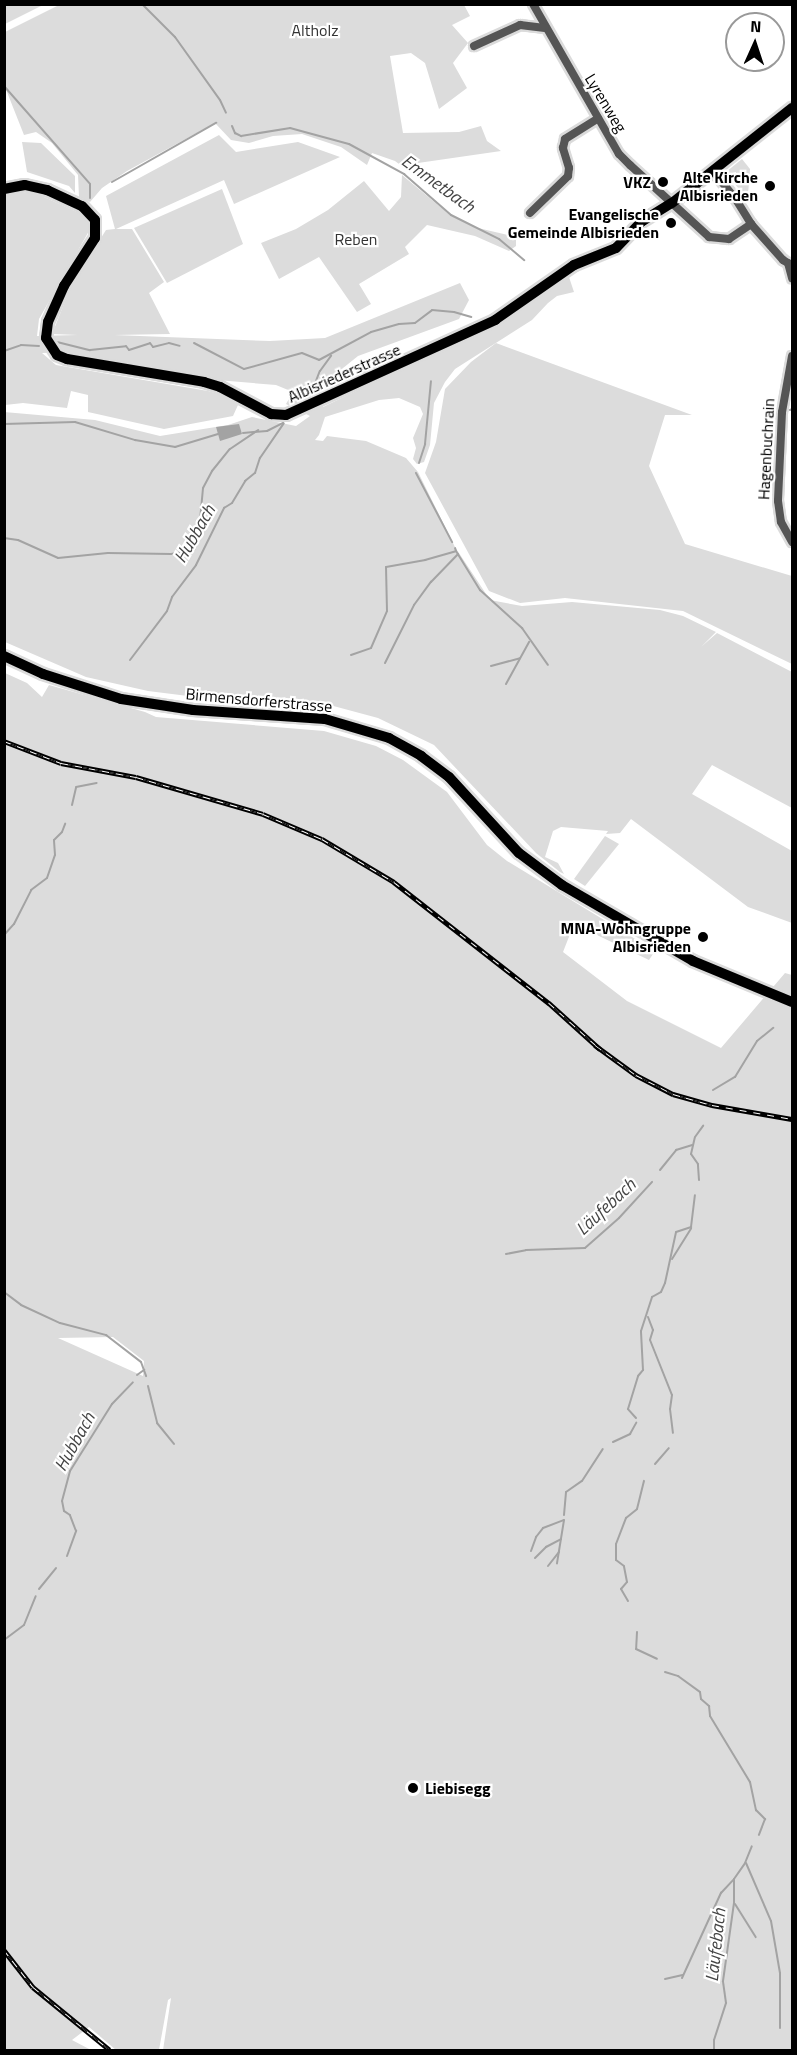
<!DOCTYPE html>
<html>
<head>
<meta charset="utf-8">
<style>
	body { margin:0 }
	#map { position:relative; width:797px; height:2055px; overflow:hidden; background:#fff; font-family:"Titillium Web",sans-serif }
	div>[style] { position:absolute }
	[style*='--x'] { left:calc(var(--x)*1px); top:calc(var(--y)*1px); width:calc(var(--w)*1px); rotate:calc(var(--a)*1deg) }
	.green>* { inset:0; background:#dcdcdc }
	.water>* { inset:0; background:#a3a3a3 }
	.stream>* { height:2px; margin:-1px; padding:0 1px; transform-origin:1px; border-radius:1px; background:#a3a3a3 }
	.roads { filter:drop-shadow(2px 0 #dbdbdb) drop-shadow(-2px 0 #dbdbdb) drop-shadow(0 2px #dbdbdb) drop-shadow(0 -2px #dbdbdb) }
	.minor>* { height:8px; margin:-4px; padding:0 4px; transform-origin:4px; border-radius:4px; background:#555 }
	.major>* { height:10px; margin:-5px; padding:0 5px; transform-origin:5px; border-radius:5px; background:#000 }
	.rail>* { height:4.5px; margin-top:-2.25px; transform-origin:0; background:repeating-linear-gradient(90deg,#fff 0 7px,#000 0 14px); box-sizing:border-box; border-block:2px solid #000 }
	.dots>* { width:16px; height:16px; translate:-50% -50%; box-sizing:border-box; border:3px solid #fff; border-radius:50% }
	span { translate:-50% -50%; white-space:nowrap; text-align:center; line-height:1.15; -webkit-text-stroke:4.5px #fff; paint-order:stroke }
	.park-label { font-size:16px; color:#333 }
	.street-label { font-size:16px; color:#000 }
	.poi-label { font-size:16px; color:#000; font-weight:700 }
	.right { translate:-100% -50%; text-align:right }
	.left { translate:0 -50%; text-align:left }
	.water-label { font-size:18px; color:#444; font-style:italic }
	.frame { position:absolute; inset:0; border:6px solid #000; pointer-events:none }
	.north { position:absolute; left:725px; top:12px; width:60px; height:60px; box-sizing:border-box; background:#fff; border:2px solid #999; border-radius:50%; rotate:3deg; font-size:16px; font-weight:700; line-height:24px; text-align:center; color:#000 }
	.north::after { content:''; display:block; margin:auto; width:21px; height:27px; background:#000; clip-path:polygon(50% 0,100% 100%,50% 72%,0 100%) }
</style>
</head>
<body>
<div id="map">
	<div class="green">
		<div style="clip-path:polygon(5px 4px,43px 4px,43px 5px,5px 24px)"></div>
		<div style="clip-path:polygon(59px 5px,464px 5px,470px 16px,452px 25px,468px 43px,453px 63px,467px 88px,439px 109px,425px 63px,411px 53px,390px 56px,403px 133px,459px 132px,481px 126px,487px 141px,501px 151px,418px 163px,407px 170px,395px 161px,372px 153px,367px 165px,341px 147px,302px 134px,273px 136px,249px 143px,231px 140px,215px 123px,127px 171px,102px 188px,90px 202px,79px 197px,78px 175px,52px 143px,36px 132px,24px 135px,5px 87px,5px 32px)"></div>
		<div style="clip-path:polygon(219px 135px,236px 152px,298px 142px,340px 157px,234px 204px,224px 180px,116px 229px,132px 229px,164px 282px,149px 293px,170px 334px,114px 335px,270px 341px,325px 338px,460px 283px,469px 300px,459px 319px,358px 356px,327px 381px,323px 407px,512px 316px,569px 277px,574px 292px,557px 296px,548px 303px,532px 320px,455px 369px,445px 382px,434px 403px,430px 445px,424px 462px,417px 464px,413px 459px,416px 448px,413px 438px,423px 414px,420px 407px,399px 398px,379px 400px,325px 417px,319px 435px,315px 440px,323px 441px,327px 436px,366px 441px,406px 458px,418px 472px,455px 547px,490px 600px,522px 606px,572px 602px,660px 610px,683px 616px,716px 632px,701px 647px,717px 633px,792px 672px,792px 808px,712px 765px,692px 794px,792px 851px,792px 923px,748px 907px,631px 819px,620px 833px,606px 834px,608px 831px,561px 827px,553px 831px,545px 857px,558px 863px,564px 874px,560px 872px,536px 853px,434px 745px,378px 718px,326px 704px,204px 698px,148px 691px,86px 677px,5px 642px,4px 412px,95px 420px,160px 436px,228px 425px,252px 417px,296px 426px,310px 416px,286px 404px,293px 392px,276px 385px,217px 380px,67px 352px,42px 353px,56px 365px,208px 391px,223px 395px,238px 405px,233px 416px,164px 429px,88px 412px,88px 395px,71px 391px,67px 408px,23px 403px,5px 405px,5px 194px,33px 192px,88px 217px,89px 231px,39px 319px,37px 336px,78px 335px,52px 334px,72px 284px,106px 230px,115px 229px,106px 196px)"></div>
		<div style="clip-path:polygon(22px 142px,41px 143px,75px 176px,75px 193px,69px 186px,27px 172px)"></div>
		<div style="clip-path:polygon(742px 159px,750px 169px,748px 195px,745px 197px,726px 172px)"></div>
		<div style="clip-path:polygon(402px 175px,450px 215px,478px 228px,516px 237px,516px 246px,509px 251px,475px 236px,427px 225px,405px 247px,409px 254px,359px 284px,371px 304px,357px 312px,319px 257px,279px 279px,261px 243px,296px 229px,328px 210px,364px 181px,389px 211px,401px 197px)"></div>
		<div style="clip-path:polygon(222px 189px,243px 244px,167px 283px,134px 228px)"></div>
		<div style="clip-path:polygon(496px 343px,692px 415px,665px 415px,649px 466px,685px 544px,792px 576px,792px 664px,683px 611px,565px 598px,520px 603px,489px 591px,425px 473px,436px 442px,445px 389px,471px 362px)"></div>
		<div style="clip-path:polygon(evenodd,5px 673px,27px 683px,42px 697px,49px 685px,145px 712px,156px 717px,324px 731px,376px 746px,403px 760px,447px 792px,487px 845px,507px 861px,655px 951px,649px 960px,574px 924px,563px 952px,627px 1001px,721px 1048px,785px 973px,792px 975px,792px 2050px,163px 2050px,171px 1998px,168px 2000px,159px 2050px,116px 2050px,89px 2027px,72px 2040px,91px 2050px,5px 2050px,5px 673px,113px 1337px,144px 1361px,143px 1376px,58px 1338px,113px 1337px)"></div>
		<div style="clip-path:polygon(605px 836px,619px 844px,585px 886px,574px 879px)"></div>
	</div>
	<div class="water">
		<div style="clip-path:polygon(239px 424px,242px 434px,220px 441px,216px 427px)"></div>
	</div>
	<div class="stream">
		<div style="--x:142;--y:4;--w:47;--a:45"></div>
		<div style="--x:175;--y:37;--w:77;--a:54.5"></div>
		<div style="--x:220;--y:100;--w:14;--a:65"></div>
		<div style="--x:4;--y:86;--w:130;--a:48.7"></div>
		<div style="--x:90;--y:184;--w:14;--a:90"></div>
		<div style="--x:232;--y:126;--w:8;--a:67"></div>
		<div style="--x:235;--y:133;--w:7;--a:27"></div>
		<div style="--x:241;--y:136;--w:50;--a:-9.3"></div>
		<div style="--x:290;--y:128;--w:61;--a:15.2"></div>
		<div style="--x:349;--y:144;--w:63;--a:28.6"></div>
		<div style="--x:404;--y:174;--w:62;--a:41.1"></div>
		<div style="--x:451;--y:215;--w:54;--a:26.6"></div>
		<div style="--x:499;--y:239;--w:33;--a:40"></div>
		<div style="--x:112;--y:182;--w:120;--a:-29.6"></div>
		<div style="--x:57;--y:342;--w:34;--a:14"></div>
		<div style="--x:90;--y:350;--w:36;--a:-6"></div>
		<div style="--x:126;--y:346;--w:5;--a:53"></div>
		<div style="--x:129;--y:350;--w:22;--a:-18"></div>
		<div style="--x:150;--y:343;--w:5;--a:53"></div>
		<div style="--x:153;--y:347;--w:16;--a:-14"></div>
		<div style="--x:169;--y:343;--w:11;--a:15"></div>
		<div style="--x:194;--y:343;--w:56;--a:27.5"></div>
		<div style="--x:244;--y:369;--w:60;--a:-15.4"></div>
		<div style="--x:302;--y:353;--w:18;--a:22"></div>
		<div style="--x:319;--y:360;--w:59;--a:-28.3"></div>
		<div style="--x:371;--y:332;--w:29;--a:-16"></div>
		<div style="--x:399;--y:324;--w:16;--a:-4"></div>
		<div style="--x:415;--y:323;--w:21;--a:-37"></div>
		<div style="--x:432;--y:310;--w:22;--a:5"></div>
		<div style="--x:454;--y:312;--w:18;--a:16"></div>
		<div style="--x:4;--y:351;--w:18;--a:-19"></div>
		<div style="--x:21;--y:345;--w:18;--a:3"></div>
		<div style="--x:309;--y:399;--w:30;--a:-69"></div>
		<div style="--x:320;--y:371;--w:19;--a:-54"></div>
		<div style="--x:290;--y:407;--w:15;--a:-23"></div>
		<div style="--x:790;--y:410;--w:2;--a:-27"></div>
		<div style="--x:4;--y:424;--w:71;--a:-1.6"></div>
		<div style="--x:75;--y:422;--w:63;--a:16.7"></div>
		<div style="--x:135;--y:440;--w:41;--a:9.9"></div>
		<div style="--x:175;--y:447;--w:45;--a:-16.8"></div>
		<div style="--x:243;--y:433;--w:24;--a:-5"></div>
		<div style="--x:267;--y:431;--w:18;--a:-27"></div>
		<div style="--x:419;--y:463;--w:20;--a:-72"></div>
		<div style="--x:425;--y:444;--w:63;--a:-84.6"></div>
		<div style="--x:416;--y:473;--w:78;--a:62.4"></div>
		<div style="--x:4;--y:538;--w:14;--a:8"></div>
		<div style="--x:18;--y:540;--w:44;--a:24.2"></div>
		<div style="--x:58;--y:558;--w:50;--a:-5.7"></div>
		<div style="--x:108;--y:553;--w:63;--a:0.9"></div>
		<div style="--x:171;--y:554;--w:23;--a:-10"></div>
		<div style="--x:194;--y:550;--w:9;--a:-63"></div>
		<div style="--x:198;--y:542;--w:54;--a:-84.7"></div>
		<div style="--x:203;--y:488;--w:19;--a:-62"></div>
		<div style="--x:212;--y:471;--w:28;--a:-51"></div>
		<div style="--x:230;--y:449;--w:34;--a:-34"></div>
		<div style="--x:456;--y:551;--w:46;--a:58.4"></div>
		<div style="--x:480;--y:590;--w:57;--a:42.1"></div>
		<div style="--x:522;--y:628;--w:45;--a:54.9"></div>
		<div style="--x:351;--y:655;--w:21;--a:-19"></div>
		<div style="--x:371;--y:648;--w:40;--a:-66.6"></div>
		<div style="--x:387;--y:611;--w:44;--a:-91.3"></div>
		<div style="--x:386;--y:567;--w:40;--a:-10"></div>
		<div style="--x:425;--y:560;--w:32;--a:-16"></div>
		<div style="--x:456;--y:551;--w:3;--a:-108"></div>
		<div style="--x:130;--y:660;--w:61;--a:-52.9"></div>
		<div style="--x:167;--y:611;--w:15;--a:-70"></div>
		<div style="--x:172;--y:597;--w:40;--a:-53"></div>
		<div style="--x:196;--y:565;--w:64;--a:-63.8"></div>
		<div style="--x:224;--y:508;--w:9;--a:-32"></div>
		<div style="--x:232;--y:503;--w:26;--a:-59"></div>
		<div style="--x:245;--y:481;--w:13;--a:-39"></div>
		<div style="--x:255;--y:473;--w:16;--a:-72"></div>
		<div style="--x:260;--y:458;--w:42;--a:-55.6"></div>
		<div style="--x:385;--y:663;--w:65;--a:-63.4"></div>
		<div style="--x:414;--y:605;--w:29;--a:-54"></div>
		<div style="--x:431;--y:582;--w:39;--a:-46"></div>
		<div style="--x:491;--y:666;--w:30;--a:-15"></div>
		<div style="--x:506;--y:684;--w:48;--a:-61.3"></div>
		<div style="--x:72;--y:805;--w:18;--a:-77"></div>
		<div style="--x:76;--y:787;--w:21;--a:-11"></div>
		<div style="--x:4;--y:935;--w:15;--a:-48"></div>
		<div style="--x:14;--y:924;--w:38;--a:-63"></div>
		<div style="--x:31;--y:890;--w:20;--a:-37"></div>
		<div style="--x:47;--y:878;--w:24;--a:-71"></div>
		<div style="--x:55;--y:855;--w:15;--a:-94"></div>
		<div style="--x:54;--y:840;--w:11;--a:-45"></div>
		<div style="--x:62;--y:832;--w:9;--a:-69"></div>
		<div style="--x:713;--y:1090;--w:26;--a:-31"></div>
		<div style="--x:735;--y:1077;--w:42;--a:-58.6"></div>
		<div style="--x:757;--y:1041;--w:21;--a:-39"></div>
		<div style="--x:660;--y:1170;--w:26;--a:-51"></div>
		<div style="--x:676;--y:1150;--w:17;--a:-17"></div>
		<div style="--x:699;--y:1180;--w:16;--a:-94"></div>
		<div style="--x:698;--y:1164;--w:12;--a:-125"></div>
		<div style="--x:691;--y:1154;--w:17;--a:-77"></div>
		<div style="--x:695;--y:1137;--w:14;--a:-54"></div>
		<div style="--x:506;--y:1254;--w:20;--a:-11"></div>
		<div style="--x:526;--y:1250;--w:59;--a:-1.9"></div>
		<div style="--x:585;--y:1248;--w:45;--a:-41.4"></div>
		<div style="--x:619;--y:1218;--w:49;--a:-47.5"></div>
		<div style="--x:672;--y:1259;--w:36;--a:-58"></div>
		<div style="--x:4;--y:1292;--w:21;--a:37"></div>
		<div style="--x:21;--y:1305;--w:43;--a:24.8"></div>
		<div style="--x:60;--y:1323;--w:48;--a:14.6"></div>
		<div style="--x:106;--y:1335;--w:44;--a:37.6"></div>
		<div style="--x:141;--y:1362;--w:15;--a:70"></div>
		<div style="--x:648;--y:1317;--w:14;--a:69"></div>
		<div style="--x:653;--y:1330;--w:10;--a:107"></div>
		<div style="--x:650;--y:1340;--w:59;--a:68.2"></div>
		<div style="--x:672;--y:1395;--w:14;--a:98"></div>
		<div style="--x:670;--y:1409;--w:24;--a:83"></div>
		<div style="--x:137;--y:1375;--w:9;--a:-36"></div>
		<div style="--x:148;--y:1386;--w:38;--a:76"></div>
		<div style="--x:157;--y:1423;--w:27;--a:51"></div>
		<div style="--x:636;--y:1418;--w:12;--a:-132"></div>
		<div style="--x:628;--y:1409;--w:34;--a:-73"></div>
		<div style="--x:638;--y:1376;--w:8;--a:-50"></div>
		<div style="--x:643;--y:1370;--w:39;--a:-93"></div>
		<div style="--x:641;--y:1331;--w:36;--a:-72"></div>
		<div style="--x:652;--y:1297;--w:10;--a:-29"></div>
		<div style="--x:661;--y:1292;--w:10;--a:-66"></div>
		<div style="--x:665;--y:1283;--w:52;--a:-77.8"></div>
		<div style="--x:676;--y:1232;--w:16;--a:-18"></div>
		<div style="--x:691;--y:1227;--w:32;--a:-83"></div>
		<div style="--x:613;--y:1442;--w:19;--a:-25"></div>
		<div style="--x:630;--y:1434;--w:13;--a:-61"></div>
		<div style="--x:655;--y:1464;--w:21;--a:-49"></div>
		<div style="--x:564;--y:1515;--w:23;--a:-85"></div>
		<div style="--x:566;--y:1492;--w:19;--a:-35"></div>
		<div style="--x:582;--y:1481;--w:38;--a:-57"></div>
		<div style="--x:531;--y:1551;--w:15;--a:-70"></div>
		<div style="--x:536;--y:1537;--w:11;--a:-52"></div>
		<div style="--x:543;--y:1528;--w:22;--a:-21"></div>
		<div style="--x:564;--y:1520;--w:44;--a:99.2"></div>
		<div style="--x:67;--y:1556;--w:27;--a:-70"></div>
		<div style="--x:76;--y:1531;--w:17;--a:-111"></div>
		<div style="--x:70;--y:1515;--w:7;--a:-146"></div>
		<div style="--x:64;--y:1511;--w:10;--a:-101"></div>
		<div style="--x:62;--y:1501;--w:31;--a:-75"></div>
		<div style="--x:70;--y:1471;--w:79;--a:-57.9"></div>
		<div style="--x:112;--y:1404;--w:30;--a:-46"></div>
		<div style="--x:535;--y:1558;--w:16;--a:-45"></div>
		<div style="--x:546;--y:1547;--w:17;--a:-28"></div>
		<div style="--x:548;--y:1566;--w:18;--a:-52"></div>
		<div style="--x:39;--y:1589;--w:27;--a:-51"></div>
		<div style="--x:628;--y:1601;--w:14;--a:-120"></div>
		<div style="--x:621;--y:1589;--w:9;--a:-49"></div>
		<div style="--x:627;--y:1582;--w:16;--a:-101"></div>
		<div style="--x:624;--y:1566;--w:10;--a:-143"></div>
		<div style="--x:616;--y:1560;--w:16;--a:-90"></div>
		<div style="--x:616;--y:1544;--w:28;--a:-69"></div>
		<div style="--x:626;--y:1518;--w:14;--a:-39"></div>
		<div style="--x:637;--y:1509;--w:29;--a:-76"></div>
		<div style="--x:637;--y:1632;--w:17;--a:93"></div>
		<div style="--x:636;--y:1649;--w:23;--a:25"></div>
		<div style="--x:4;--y:1640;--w:25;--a:-37"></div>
		<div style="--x:24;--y:1625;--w:31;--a:-68"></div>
		<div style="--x:665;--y:1672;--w:14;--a:17"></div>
		<div style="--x:678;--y:1676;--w:27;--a:36"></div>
		<div style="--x:700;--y:1692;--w:7;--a:82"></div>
		<div style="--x:701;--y:1699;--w:11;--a:41"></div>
		<div style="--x:709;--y:1706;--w:10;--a:84"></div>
		<div style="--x:710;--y:1716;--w:77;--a:58.8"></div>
		<div style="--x:750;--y:1782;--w:29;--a:78"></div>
		<div style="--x:756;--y:1810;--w:13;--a:45"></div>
		<div style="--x:765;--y:1819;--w:17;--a:111"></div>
		<div style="--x:746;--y:1863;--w:63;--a:66.7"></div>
		<div style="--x:771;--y:1921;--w:53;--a:80.2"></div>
		<div style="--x:780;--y:1973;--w:55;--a:90"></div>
		<div style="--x:735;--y:1904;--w:39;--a:58"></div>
		<div style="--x:682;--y:1978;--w:94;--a:-65.4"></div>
		<div style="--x:721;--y:1893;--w:18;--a:-47"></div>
		<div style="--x:665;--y:1979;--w:18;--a:-13"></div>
		<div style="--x:714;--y:2050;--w:10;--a:-90"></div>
		<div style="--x:714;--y:2040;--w:39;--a:-72"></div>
		<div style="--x:726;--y:2003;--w:22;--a:-98"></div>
		<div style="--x:723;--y:1981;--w:79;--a:-82"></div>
		<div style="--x:734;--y:1903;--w:24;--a:-90"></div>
		<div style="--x:734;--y:1879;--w:19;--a:-55"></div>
		<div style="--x:745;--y:1863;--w:18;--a:-68"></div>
	</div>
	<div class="roads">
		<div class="minor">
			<div style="--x:533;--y:4;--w:173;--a:60.2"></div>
			<div style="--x:619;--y:154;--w:16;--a:45"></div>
			<div style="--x:630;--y:165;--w:107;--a:42.3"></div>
			<div style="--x:709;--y:237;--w:20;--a:6"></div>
			<div style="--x:729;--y:239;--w:27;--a:-34"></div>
			<div style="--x:474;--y:46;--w:51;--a:-24.5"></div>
			<div style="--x:520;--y:25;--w:25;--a:7"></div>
			<div style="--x:713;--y:171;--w:35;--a:51"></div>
			<div style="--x:735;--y:198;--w:31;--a:58"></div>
			<div style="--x:751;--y:224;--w:48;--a:48.4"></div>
			<div style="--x:783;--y:260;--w:6;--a:31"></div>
			<div style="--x:530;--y:213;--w:53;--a:-44.2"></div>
			<div style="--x:568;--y:176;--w:8;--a:-83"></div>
			<div style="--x:569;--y:168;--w:21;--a:-107"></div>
			<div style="--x:563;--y:148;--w:9;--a:-77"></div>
			<div style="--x:565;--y:139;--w:39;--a:-32"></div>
			<div style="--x:788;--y:263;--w:16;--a:75"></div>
			<div style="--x:792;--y:356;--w:57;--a:100.1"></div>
			<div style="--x:782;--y:412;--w:89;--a:92.6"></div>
			<div style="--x:778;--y:501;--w:21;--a:82"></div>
			<div style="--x:781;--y:522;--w:23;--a:61"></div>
		</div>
		<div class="major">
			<div style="--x:4;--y:189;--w:21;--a:-11"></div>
			<div style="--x:25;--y:185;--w:23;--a:13"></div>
			<div style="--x:47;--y:190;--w:38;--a:25"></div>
			<div style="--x:82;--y:206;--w:19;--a:47"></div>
			<div style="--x:95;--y:220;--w:18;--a:90"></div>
			<div style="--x:95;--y:238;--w:57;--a:122.9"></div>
			<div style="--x:64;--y:286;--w:39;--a:114"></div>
			<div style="--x:48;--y:322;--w:16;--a:97"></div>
			<div style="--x:46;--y:338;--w:20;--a:57"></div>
			<div style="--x:57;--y:355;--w:11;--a:22"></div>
			<div style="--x:67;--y:359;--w:139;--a:9.5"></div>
			<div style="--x:204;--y:382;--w:17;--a:17"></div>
			<div style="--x:220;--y:387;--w:58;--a:27.9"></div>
			<div style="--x:271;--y:414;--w:15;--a:4"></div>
			<div style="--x:286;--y:415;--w:230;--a:-24.4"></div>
			<div style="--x:495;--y:320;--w:96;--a:-34.8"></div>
			<div style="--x:574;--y:265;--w:45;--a:-22"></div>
			<div style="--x:616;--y:248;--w:36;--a:-46"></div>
			<div style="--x:641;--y:222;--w:36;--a:-32"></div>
			<div style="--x:672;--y:203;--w:153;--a:-38.4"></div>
			<div style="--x:4;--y:656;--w:43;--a:24.8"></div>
			<div style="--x:43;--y:674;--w:82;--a:17.8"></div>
			<div style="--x:121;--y:699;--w:73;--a:8.7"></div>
			<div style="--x:193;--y:710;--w:132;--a:3.9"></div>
			<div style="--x:325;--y:719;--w:67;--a:16.5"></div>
			<div style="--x:389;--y:738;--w:37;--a:29"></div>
			<div style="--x:421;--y:756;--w:35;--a:37"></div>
			<div style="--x:449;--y:777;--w:103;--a:47.4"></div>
			<div style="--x:519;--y:853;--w:54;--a:36.7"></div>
			<div style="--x:562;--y:885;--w:151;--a:30.1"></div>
			<div style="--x:693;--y:961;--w:107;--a:22.5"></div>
		</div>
	</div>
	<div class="rail">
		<div style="--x:4;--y:741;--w:61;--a:21.1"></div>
		<div style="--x:61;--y:763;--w:76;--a:10.6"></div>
		<div style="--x:136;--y:777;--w:132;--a:16.2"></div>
		<div style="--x:263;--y:814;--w:64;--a:23"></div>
		<div style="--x:322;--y:839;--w:84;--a:30.8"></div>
		<div style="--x:394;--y:882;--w:197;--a:38"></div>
		<div style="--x:549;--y:1003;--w:69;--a:42"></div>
		<div style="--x:595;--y:1045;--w:51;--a:36.2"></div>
		<div style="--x:636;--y:1075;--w:42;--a:27.2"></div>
		<div style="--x:673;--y:1094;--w:41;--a:15.8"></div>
		<div style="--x:712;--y:1105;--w:81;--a:9.9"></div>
		<div style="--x:4;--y:1950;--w:47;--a:51.9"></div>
		<div style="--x:33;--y:1987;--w:99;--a:39.3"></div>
	</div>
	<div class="dots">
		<div style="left:663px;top:182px;background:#000"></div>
		<div style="left:770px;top:186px;background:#000"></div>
		<div style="left:671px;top:223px;background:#000"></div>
		<div style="left:703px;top:937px;background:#000"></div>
		<div style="left:413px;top:1788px;background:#000"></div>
	</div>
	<div class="park-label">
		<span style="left:315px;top:30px">Altholz</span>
		<span style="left:356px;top:239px">Reben</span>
	</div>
	<div class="street-label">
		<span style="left:606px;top:103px;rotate:59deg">Lyrenweg</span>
		<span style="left:344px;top:373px;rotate:-24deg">Albisriederstrasse</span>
		<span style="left:766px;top:449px;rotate:-87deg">Hagenbuchrain</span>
		<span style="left:259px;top:700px;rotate:5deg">Birmensdorferstrasse</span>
	</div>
	<div class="poi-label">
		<span class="right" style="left:758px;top:186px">Alte Kirche<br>Albisrieden</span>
		<span class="right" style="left:651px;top:182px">VKZ</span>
		<span class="right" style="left:659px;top:223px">Evangelische<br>Gemeinde Albisrieden</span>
		<span class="right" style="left:691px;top:937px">MNA-Wohngruppe<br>Albisrieden</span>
		<span class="left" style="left:425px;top:1788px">Liebisegg</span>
	</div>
	<div class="water-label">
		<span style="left:438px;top:184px;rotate:36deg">Emmetbach</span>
		<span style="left:195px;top:534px;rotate:-60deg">Hubbach</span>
		<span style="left:606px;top:1207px;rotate:-43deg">Läufebach</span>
		<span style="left:75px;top:1442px;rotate:-61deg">Hubbach</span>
		<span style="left:716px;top:1945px;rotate:-84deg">Läufebach</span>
	</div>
	<div class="frame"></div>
	<div class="north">N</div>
</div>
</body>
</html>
